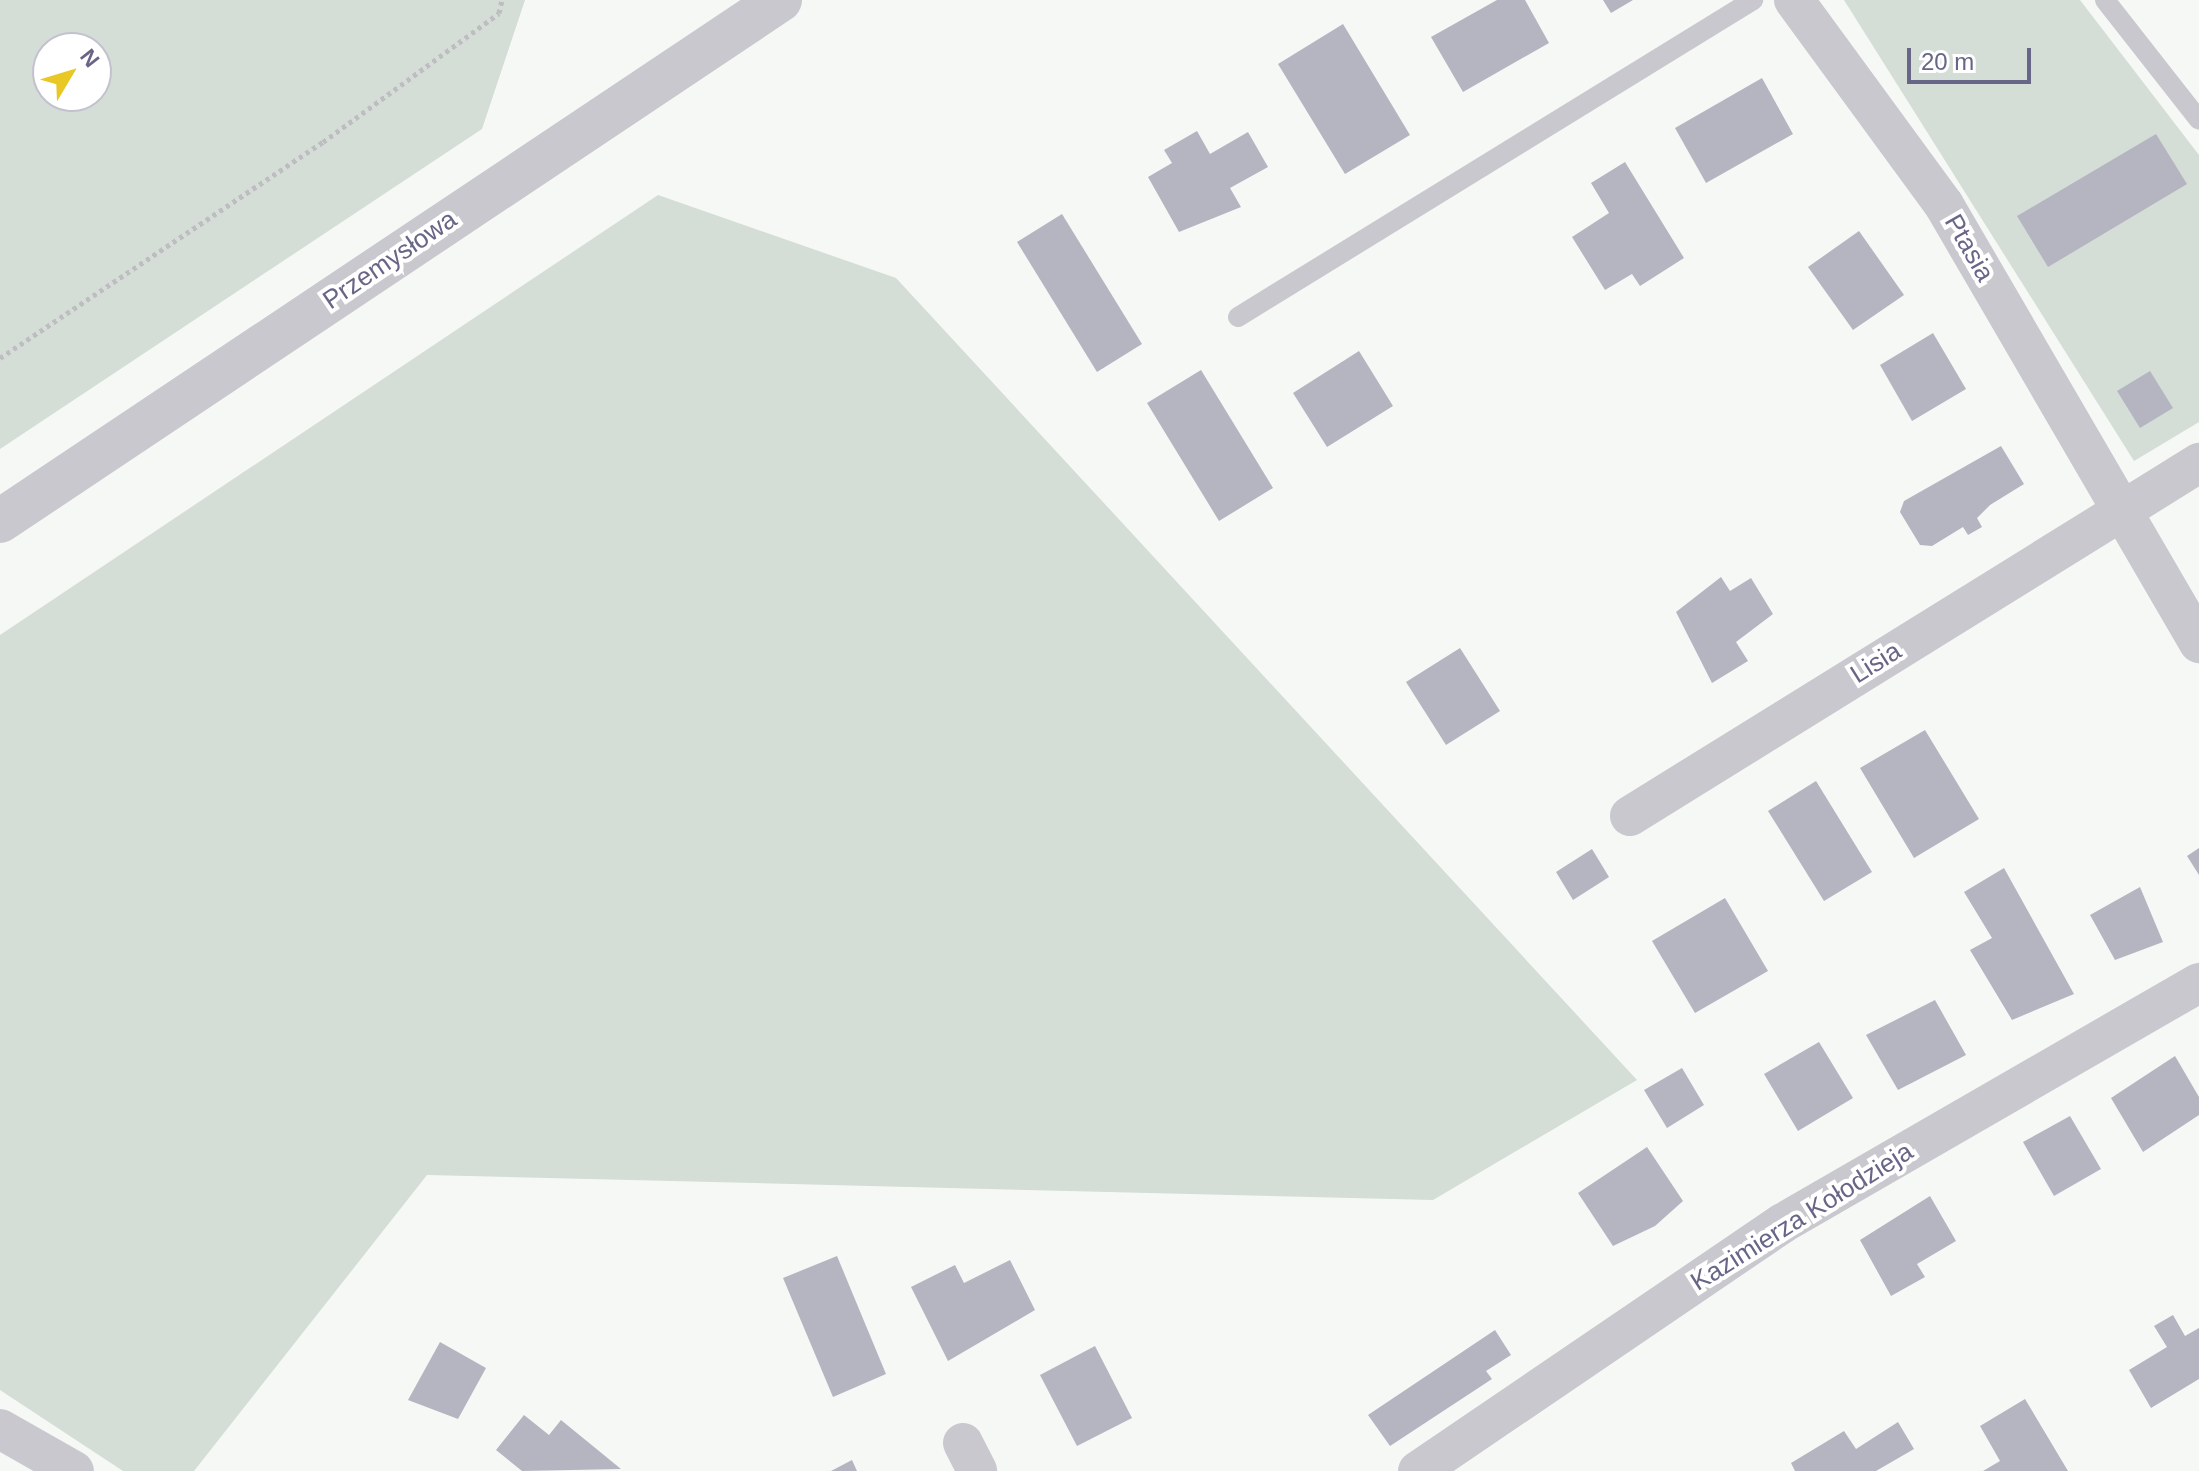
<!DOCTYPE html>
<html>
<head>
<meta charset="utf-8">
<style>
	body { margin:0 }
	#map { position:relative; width:2199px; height:1471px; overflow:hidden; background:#f6f8f5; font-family:Arial,sans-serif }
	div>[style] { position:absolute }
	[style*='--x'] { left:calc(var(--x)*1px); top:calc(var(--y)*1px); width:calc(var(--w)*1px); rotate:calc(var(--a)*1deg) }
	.green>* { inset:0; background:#d4ddd6 }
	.building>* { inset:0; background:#b4b5c0 }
	.path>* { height:5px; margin-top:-2.5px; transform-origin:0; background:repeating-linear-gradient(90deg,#bdbdc2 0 4px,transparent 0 8px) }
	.service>* { height:20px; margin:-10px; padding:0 10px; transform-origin:10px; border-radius:10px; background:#c8c8ce }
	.minor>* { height:40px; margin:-20px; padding:0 20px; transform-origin:20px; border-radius:20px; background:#c8c8ce }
	.tertiary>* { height:44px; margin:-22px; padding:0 22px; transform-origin:22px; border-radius:22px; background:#c8c8ce }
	span { translate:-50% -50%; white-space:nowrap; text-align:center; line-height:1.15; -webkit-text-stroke:8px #fff; paint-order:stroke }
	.street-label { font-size:26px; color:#676687 }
	.north { position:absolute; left:32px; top:32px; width:80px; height:80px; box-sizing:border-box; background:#fff; border:2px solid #c2c2cf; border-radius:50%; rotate:52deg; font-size:22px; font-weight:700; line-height:32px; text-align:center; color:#676687 }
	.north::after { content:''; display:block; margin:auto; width:28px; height:36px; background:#e9c724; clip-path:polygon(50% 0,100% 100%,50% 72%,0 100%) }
	.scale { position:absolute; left:1907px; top:48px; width:124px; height:36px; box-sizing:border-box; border:4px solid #676687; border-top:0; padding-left:10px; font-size:24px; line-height:28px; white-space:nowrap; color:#676687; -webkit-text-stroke:6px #fff; paint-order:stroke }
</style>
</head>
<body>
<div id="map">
	<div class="green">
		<div style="clip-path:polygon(evenodd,0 0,525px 0,482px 129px,0 449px,0 0,48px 48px,96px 48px,96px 96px,48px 96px,48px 48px)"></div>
		<div style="clip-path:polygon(1844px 0,2080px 0,2199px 155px,2199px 422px,2134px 461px)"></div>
		<div style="clip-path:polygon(658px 195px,896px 278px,1637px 1080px,1433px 1200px,427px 1175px,194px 1471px,123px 1471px,0 1390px,0 635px)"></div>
	</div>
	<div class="building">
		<div style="clip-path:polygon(1497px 0,1525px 0,1549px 43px,1463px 92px,1431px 37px)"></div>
		<div style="clip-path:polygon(1603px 0,1633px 0,1611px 13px)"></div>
		<div style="clip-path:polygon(1343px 24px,1410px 135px,1345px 174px,1278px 64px)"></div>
		<div style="clip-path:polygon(1762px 78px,1793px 134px,1706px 183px,1675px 128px)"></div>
		<div style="clip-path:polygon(1197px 131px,1210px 154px,1248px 132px,1268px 167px,1230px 188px,1241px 207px,1179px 232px,1148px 177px,1172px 163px,1164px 150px)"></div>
		<div style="clip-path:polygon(2156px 134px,2187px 184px,2048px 267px,2017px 216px)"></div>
		<div style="clip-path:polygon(1625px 162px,1684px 258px,1640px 286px,1632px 274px,1605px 290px,1572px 237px,1609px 213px,1591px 183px)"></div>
		<div style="clip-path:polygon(1062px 214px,1142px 344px,1097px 372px,1017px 242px)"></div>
		<div style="clip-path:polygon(1859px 231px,1904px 295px,1853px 330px,1808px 267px)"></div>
		<div style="clip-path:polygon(1933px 333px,1966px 389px,1912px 421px,1880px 365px)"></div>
		<div style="clip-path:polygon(1359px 351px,1393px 406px,1327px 447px,1293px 393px)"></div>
		<div style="clip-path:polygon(1201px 370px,1273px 488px,1219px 521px,1147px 403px)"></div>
		<div style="clip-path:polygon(2150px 371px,2173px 408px,2140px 428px,2117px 391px)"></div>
		<div style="clip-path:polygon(2001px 446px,2024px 484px,1990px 505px,1977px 518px,1982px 527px,1968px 535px,1963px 527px,1932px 546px,1920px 545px,1900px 512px,1904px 501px)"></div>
		<div style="clip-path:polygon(1721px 577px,1730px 591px,1751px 578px,1773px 614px,1736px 642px,1748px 661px,1712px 683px,1676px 612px)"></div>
		<div style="clip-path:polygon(1460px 648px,1500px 711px,1446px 745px,1406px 682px)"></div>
		<div style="clip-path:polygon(1925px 730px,1979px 819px,1914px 858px,1860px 768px)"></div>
		<div style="clip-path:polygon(1816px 781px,1872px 872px,1824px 901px,1768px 811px)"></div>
		<div style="clip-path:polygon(2199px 848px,2199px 875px,2187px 856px)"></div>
		<div style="clip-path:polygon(1592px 849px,1609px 877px,1573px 900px,1556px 872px)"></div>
		<div style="clip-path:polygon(2004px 868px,2074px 994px,2012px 1020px,1970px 950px,1992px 938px,1964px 892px)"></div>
		<div style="clip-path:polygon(2140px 887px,2163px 942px,2115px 960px,2090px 915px)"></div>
		<div style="clip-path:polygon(1725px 898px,1768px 971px,1695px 1013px,1652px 941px)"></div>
		<div style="clip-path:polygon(1935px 1000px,1966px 1055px,1898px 1090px,1866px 1035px)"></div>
		<div style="clip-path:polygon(1819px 1042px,1853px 1098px,1798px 1131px,1764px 1074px)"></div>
		<div style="clip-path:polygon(2175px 1056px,2199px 1097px,2199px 1115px,2143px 1152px,2111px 1098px)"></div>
		<div style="clip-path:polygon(1682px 1068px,1704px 1105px,1667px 1128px,1644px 1090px)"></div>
		<div style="clip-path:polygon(2070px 1116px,2101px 1169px,2054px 1196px,2023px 1142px)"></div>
		<div style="clip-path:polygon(1647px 1147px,1683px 1201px,1655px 1226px,1613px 1246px,1578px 1193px)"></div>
		<div style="clip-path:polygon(1930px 1196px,1956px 1241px,1917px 1264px,1925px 1277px,1891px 1296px,1860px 1240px)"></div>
		<div style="clip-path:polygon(837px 1256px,886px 1374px,833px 1397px,783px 1278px)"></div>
		<div style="clip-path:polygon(1010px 1260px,1035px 1310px,948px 1361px,911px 1287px,955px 1265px,964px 1283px)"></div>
		<div style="clip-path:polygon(2173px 1315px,2185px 1336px,2199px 1328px,2199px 1379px,2151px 1408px,2129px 1370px,2167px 1347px,2154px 1326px)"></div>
		<div style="clip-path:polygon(1495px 1330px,1511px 1355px,1486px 1371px,1492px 1379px,1390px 1446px,1368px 1415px)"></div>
		<div style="clip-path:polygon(440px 1342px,486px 1368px,458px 1419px,408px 1400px)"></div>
		<div style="clip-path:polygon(1095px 1346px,1132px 1418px,1077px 1446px,1040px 1375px)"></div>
		<div style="clip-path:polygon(2025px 1399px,2068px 1471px,1983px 1471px,2000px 1461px,1980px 1426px)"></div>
		<div style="clip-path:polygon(524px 1415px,549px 1435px,561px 1420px,621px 1469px,522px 1471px,496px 1450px)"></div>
		<div style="clip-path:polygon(1898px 1422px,1914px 1449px,1876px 1471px,1795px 1471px,1791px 1463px,1844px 1431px,1856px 1449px)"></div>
		<div style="clip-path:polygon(852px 1460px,857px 1471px,831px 1471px)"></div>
	</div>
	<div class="path">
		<div style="--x:0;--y:358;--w:389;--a:-33.8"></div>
		<div style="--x:323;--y:142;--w:218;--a:-36.2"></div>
		<div style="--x:499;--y:13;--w:13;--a:-77"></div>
	</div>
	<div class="service">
		<div style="--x:2105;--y:0;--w:152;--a:51.9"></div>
		<div style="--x:1238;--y:317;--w:605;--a:-31.61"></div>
	</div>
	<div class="minor">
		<div style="--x:1794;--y:0;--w:254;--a:53.8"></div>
		<div style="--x:1944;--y:205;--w:507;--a:59.79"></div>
		<div style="--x:1630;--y:816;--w:670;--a:-31.81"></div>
		<div style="--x:0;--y:1429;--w:85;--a:29.6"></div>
		<div style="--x:963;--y:1443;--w:31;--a:63"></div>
		<div style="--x:1418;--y:1471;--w:441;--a:-34.2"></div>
		<div style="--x:1783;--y:1223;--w:480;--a:-30"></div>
	</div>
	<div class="tertiary">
		<div style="--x:0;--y:521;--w:938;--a:-33.74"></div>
	</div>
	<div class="street-label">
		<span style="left:1969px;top:248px;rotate:60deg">Ptasia</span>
		<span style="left:390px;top:260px;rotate:-34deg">Przemysłowa</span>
		<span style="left:1876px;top:663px;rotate:-32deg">Lisia</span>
		<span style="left:1802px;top:1217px;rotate:-32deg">Kazimierza Kołodzieja</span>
	</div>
	<div class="north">N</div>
	<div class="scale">20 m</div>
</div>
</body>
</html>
